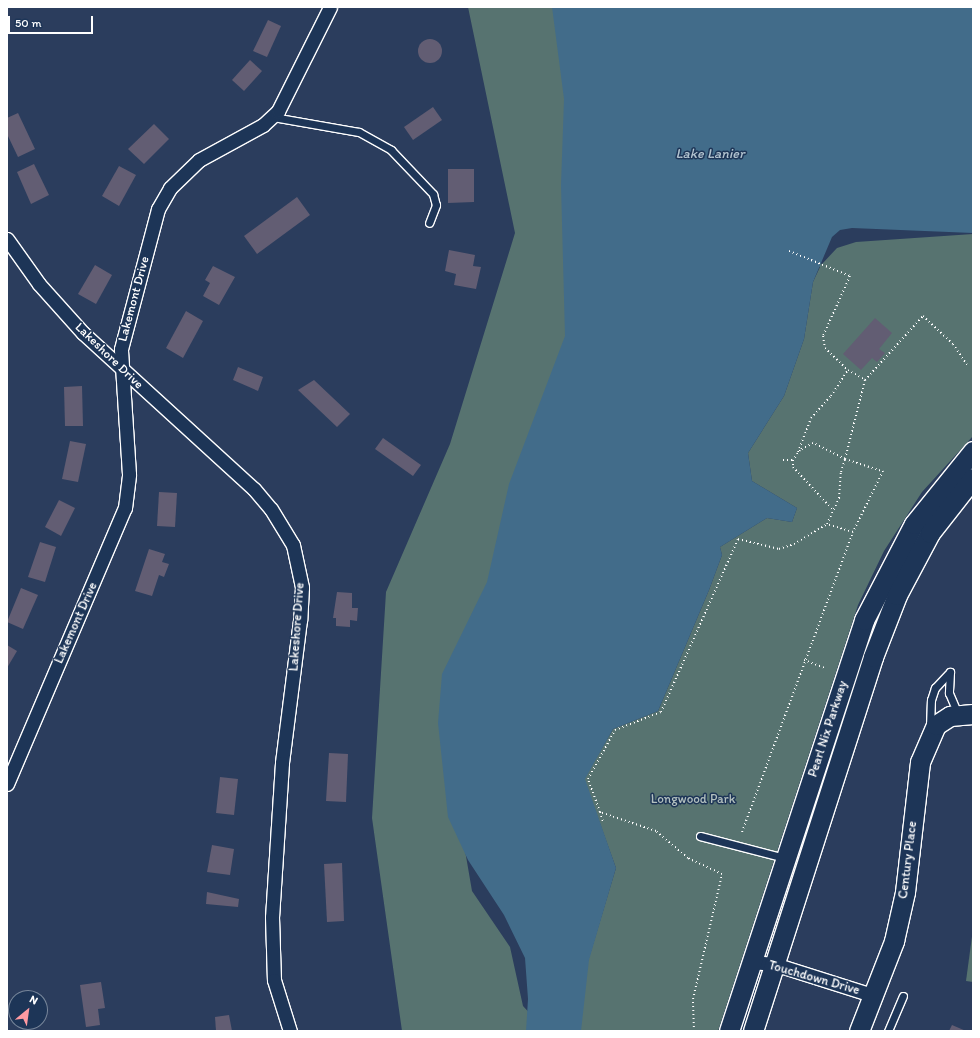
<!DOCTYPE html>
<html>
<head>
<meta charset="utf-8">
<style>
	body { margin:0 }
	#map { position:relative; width:980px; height:1038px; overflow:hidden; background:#2b3d5d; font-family:Itim,sans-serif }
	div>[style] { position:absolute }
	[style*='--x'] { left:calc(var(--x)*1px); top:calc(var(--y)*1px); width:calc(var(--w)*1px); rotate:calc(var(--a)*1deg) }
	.green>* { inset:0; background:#577370 }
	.water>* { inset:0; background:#426c8a }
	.building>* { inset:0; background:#625d73 }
	.round { border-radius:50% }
	.path>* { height:2px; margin-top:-1px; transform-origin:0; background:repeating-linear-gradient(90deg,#fff 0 1px,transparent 0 4px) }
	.roads { filter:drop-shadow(1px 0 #fff) drop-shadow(-1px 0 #fff) drop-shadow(0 1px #fff) drop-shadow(0 -1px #fff) }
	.lane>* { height:7px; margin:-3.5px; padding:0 3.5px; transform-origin:3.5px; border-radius:3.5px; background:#1d3557 }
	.street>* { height:13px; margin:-6.5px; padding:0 6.5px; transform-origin:6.5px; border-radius:6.5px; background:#1d3557 }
	.secondary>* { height:19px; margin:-9.5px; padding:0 9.5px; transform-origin:9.5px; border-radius:9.5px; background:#1d3557 }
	span { translate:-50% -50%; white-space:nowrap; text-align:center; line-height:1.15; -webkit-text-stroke:3px #1d3557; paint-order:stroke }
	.street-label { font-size:13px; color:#fff }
	.park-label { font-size:13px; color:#b3c0bf }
	.water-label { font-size:14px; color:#b3c4d0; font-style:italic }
	.frame { position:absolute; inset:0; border:8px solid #fff; pointer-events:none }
	.north { position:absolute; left:8px; top:990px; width:40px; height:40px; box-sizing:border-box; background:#1d3557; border:1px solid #77869a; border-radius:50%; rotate:29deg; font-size:11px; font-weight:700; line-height:16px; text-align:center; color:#fff }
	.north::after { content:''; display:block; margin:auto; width:14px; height:18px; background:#ff9aa2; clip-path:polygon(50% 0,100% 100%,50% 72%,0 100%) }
	.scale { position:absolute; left:8px; top:16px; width:85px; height:18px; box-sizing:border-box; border:2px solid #fff; border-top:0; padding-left:5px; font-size:12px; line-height:14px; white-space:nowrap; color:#fff; -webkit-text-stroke:3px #1d3557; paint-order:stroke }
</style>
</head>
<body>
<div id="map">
	<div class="green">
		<div style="clip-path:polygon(468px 7px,572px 7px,584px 254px,560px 397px,450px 763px,472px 891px,510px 947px,523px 1006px,546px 1031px,402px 1031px,372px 818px,386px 592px,450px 444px,515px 233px)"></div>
		<div style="clip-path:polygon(973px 234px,973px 436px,922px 492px,884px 551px,858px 605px,718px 1031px,567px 1031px,616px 868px,584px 779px,613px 729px,658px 711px,709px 590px,722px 555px,720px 547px,767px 518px,792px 522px,797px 508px,752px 481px,748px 453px,784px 396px,804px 339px,813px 282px,820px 267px,789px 253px,790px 249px,822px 264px,837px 248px,856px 242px)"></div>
		<div style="clip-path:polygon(973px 929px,973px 982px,966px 981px)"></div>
	</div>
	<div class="water">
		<div style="clip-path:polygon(552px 7px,973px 7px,973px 233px,852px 228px,840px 230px,832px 237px,813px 282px,804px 339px,784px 396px,748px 453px,752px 481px,797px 508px,792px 522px,767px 518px,720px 547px,722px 555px,709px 590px,658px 711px,613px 729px,585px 779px,616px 868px,589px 960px,581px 1031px,526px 1031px,528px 999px,525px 958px,504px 915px,468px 860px,448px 817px,438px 723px,442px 674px,487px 582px,509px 484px,565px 336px,561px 185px,564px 99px)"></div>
	</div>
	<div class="building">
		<div style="clip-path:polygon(268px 20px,281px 26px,267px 57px,253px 51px)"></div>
		<div class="round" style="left:418px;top:39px;width:24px;height:24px"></div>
		<div style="clip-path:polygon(250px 60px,262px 71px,244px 91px,232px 80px)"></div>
		<div style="clip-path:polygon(433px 107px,442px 120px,413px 140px,404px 127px)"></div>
		<div style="clip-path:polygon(18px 113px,35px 149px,18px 157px,7px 134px,7px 118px)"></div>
		<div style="clip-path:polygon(154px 124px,169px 139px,144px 164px,128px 149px)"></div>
		<div style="clip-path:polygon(34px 164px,49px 195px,31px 204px,17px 172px)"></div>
		<div style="clip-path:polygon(119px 166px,136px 175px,119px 206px,102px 196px)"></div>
		<div style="clip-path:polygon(448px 169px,474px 169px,474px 202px,448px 203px)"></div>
		<div style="clip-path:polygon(297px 197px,310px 215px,257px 254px,244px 236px)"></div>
		<div style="clip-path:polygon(449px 250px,475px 255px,473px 266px,481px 267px,476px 289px,454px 285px,456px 274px,445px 271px)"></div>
		<div style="clip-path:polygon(95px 265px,112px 275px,96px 304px,78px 294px)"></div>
		<div style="clip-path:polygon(213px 266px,235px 277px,219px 305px,203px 296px,210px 283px,205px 280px)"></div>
		<div style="clip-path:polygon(186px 311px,203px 321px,183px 358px,166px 348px)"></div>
		<div style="clip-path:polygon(875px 318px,892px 333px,879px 349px,885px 353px,877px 362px,872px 358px,861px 370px,843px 354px)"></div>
		<div style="clip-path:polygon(238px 367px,263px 377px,258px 391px,233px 380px)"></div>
		<div style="clip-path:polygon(314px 380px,350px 414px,337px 427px,298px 390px)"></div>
		<div style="clip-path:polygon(82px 386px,83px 426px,65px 426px,64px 387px)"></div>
		<div style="clip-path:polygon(383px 438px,421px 465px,413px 476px,375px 449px)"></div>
		<div style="clip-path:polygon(70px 441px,86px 444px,78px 482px,62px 479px)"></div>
		<div style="clip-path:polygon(159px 492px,177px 493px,175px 527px,157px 526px)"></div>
		<div style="clip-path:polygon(59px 500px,75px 508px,61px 536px,45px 527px)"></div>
		<div style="clip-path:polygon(40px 542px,56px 547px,45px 582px,28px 577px)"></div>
		<div style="clip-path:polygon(149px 549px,165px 554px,162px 562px,169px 564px,164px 577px,159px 575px,152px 596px,135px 591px)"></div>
		<div style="clip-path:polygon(21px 588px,38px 595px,23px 629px,7px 622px)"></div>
		<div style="clip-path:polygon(337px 592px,352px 593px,352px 608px,358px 608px,357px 621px,350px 620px,350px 627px,336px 626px,336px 618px,333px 618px)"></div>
		<div style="clip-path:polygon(7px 645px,17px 651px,7px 668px)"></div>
		<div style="clip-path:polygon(329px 753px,348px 754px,346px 802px,326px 801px)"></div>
		<div style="clip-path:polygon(220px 777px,238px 779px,234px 815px,216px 813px)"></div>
		<div style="clip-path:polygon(212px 845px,234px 849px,230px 875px,207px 872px)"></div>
		<div style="clip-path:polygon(342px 863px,344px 921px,327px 922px,324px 864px)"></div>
		<div style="clip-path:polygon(207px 892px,239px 899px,238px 907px,206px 904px)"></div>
		<div style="clip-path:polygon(101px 982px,105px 1008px,98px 1009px,100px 1025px,86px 1027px,80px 985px)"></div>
		<div style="clip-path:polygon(229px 1015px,232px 1031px,216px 1031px,215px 1017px)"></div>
		<div style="clip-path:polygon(952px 1025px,966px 1031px,949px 1031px)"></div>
	</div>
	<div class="path">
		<div style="--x:789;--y:251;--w:66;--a:22.3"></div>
		<div style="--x:850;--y:276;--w:66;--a:114.2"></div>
		<div style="--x:823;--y:336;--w:12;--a:81"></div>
		<div style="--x:825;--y:348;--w:32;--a:44"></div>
		<div style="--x:865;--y:380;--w:86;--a:-47.8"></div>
		<div style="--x:923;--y:316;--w:41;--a:43"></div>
		<div style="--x:953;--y:344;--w:25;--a:56"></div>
		<div style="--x:798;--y:452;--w:36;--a:-69"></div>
		<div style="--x:811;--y:418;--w:30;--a:-48"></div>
		<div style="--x:831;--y:396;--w:31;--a:-57"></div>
		<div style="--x:848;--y:370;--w:20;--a:30"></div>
		<div style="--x:865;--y:380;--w:81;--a:104.2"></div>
		<div style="--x:845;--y:459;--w:36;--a:-153"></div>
		<div style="--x:813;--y:443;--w:15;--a:152"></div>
		<div style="--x:800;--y:450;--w:12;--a:125"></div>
		<div style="--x:793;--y:460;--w:7;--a:90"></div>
		<div style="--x:793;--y:467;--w:59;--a:47.1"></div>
		<div style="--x:783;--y:460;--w:10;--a:0"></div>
		<div style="--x:804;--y:660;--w:22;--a:21"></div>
		<div style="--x:600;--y:812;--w:10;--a:73"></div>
		<div style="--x:742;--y:832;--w:320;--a:-69.7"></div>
		<div style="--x:853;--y:532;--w:27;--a:-163"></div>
		<div style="--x:827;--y:524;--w:29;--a:-65"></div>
		<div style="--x:839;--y:498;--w:26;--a:-86"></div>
		<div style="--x:841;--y:472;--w:14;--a:-73"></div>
		<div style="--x:845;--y:459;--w:40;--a:18"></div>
		<div style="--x:883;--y:471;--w:68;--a:116.2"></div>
		<div style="--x:694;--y:1031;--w:32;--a:-92"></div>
		<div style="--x:693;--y:999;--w:128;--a:-76.9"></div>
		<div style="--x:722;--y:874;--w:38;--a:-155"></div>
		<div style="--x:688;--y:858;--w:42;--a:-139.8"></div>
		<div style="--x:656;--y:831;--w:59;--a:-161.3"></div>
		<div style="--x:600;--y:812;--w:35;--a:-110"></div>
		<div style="--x:588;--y:779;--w:56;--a:-61.1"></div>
		<div style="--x:615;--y:730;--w:49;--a:-21.4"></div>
		<div style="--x:661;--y:712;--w:189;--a:-66"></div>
		<div style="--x:738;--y:539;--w:42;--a:13.7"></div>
		<div style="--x:779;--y:549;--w:16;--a:-18"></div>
		<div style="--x:794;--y:544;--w:39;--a:-31"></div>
	</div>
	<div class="roads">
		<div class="lane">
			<div style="--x:273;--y:117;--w:87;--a:9.9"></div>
			<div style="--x:359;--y:132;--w:37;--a:29"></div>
			<div style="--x:391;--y:150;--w:61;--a:46.3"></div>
			<div style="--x:433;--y:194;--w:11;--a:75"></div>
			<div style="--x:436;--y:205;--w:19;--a:111"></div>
			<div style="--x:950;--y:672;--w:21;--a:93"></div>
			<div style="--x:949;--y:693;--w:23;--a:67"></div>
			<div style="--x:930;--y:727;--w:27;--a:-88"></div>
			<div style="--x:931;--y:700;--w:13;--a:-72"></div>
			<div style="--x:935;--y:688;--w:22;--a:-47"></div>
			<div style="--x:700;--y:836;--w:88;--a:14.5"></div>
			<div style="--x:888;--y:1031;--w:38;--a:-67"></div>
		</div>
		<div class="street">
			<div style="--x:7;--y:239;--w:55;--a:54.6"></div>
			<div style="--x:39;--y:284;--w:66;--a:48.1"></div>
			<div style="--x:83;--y:333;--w:231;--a:42.4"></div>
			<div style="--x:254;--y:489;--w:26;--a:50"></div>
			<div style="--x:271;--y:509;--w:42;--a:58.6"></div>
			<div style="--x:293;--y:545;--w:43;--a:77.9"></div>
			<div style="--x:302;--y:587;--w:33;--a:93"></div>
			<div style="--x:300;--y:620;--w:144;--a:97.2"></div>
			<div style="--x:282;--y:763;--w:154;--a:93.7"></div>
			<div style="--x:272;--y:917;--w:63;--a:88.2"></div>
			<div style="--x:274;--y:980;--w:53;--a:72.6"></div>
			<div style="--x:7;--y:784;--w:300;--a:-66.9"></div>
			<div style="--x:125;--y:508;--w:34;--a:-83"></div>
			<div style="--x:129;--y:474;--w:125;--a:-93.7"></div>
			<div style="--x:121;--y:349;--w:145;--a:-75.2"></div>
			<div style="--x:158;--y:209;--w:24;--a:-60"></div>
			<div style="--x:170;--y:188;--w:40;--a:-44"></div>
			<div style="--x:199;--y:160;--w:73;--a:-28.7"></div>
			<div style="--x:263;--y:125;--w:21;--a:-43"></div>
			<div style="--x:278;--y:111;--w:116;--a:-63.4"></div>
			<div style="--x:752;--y:962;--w:22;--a:5"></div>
			<div style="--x:774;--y:964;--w:106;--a:17.6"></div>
		</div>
		<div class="secondary">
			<div style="--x:729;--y:1031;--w:433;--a:-71.8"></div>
			<div style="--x:864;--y:620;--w:108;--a:-62.5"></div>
			<div style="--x:914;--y:524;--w:94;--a:-51.1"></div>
			<div style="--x:753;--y:1031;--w:393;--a:-72.2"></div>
			<div style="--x:873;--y:657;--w:66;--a:-68.8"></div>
			<div style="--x:897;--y:595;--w:70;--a:-62"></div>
			<div style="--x:930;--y:533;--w:70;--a:-52"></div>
			<div style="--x:859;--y:1031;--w:97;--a:-68.7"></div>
			<div style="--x:894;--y:941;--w:50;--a:-77.3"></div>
			<div style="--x:905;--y:892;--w:131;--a:-83.4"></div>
			<div style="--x:920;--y:762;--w:40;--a:-66.6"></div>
			<div style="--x:936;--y:725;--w:17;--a:-33"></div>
			<div style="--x:950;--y:716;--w:23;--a:-5"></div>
		</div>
	</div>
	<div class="street-label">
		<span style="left:134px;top:299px;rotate:-75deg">Lakemont Drive</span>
		<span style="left:109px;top:356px;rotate:44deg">Lakeshore Drive</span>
		<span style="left:76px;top:623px;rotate:-66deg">Lakemont Drive</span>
		<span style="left:297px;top:627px;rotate:-86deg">Lakeshore Drive</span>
		<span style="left:828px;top:729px;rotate:-72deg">Pearl Nix Parkway</span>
		<span style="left:908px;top:860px;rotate:-83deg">Century Place</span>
		<span style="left:814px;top:978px;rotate:16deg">Touchdown Drive</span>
	</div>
	<div class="park-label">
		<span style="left:693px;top:799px">Longwood Park</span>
	</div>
	<div class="water-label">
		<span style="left:710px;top:154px">Lake Lanier</span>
	</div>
	<div class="frame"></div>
	<div class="north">N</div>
	<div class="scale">50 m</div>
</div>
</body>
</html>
